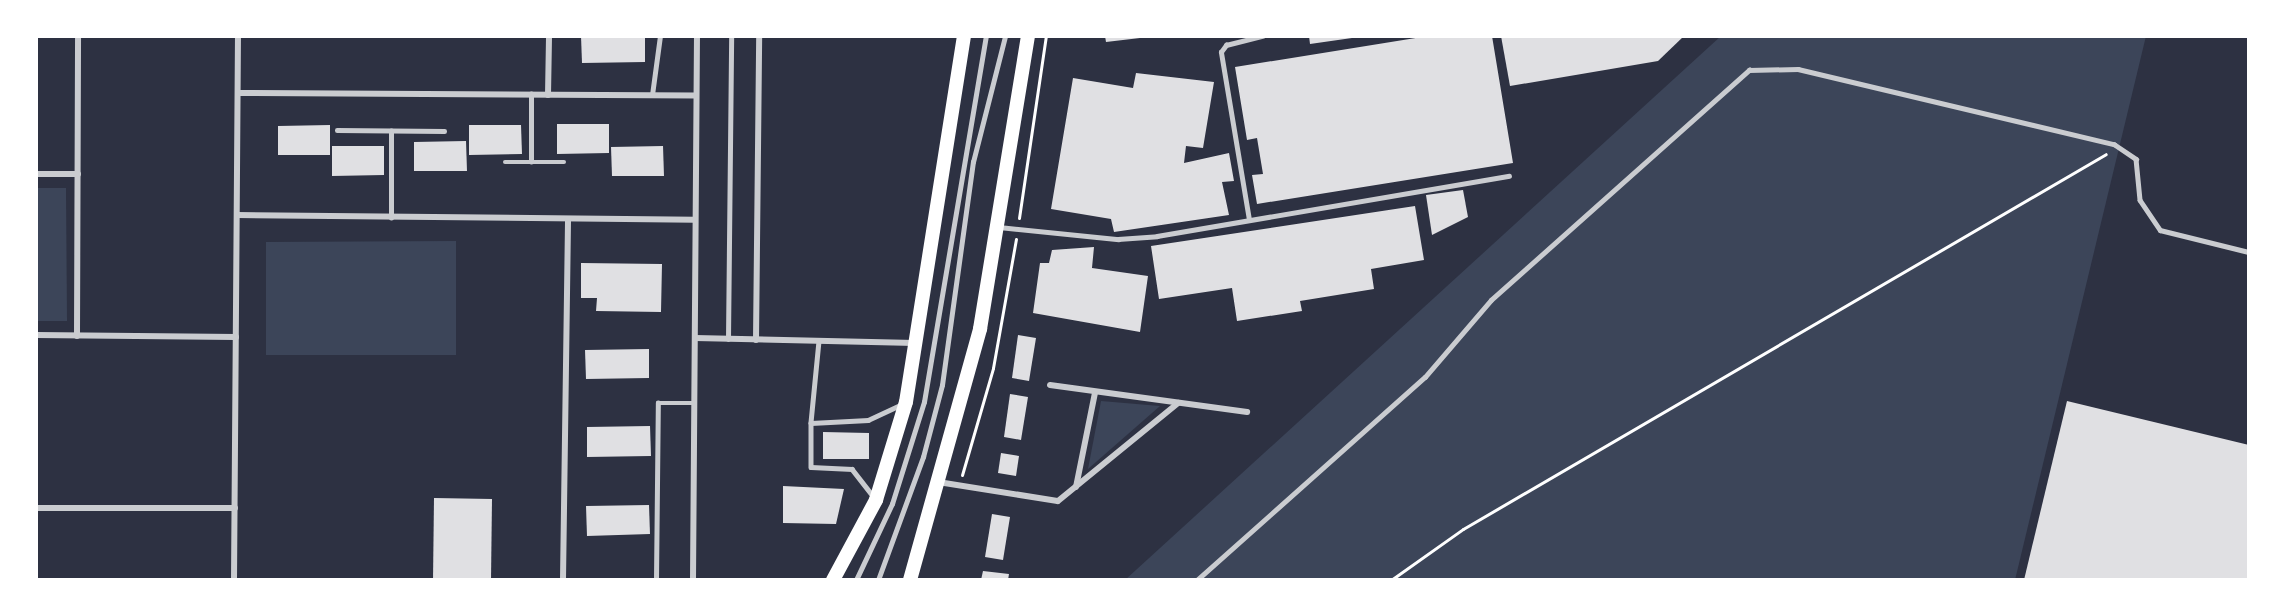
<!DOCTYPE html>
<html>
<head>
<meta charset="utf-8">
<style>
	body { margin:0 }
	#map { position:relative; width:2285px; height:616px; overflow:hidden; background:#2d3142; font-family:Inter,sans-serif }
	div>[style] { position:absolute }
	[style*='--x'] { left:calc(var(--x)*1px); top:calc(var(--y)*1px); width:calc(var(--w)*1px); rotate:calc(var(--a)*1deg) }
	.green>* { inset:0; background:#3c4559 }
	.building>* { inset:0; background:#e0e0e3 }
	.path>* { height:3px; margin:-1.5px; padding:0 1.5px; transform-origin:1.5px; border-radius:1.5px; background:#fff }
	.service>* { height:4.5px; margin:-2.25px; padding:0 2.25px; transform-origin:2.25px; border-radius:2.25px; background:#caccd0 }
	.pedestrian>* { height:5px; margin:-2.5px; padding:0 2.5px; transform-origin:2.5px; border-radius:2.5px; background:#caccd0 }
	.minor>* { height:6px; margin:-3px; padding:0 3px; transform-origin:3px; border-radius:3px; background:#caccd0 }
	.primary>* { height:14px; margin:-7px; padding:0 7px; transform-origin:7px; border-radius:7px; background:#fff }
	span { translate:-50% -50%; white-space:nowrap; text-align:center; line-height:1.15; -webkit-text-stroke:4.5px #fff; paint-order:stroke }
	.frame { position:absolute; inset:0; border:38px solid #fff; pointer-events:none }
</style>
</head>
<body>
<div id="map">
	<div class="green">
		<div style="clip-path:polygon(1721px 36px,2146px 36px,2015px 580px,1125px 580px)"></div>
		<div style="clip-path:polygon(36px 188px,66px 188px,67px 321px,36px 321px)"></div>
		<div style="clip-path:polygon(456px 241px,456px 355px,266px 355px,266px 242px)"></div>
		<div style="clip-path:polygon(1101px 401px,1160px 406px,1088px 469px)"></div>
	</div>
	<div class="building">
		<div style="clip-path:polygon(581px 36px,645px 36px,645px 62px,582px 63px)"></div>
		<div style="clip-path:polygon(1105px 36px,1139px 36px,1140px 38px,1106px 42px)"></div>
		<div style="clip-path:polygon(1309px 36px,1359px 36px,1359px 37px,1310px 44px)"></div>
		<div style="clip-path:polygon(1428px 36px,1492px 36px,1513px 163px,1257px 204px,1252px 175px,1263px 174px,1257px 138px,1247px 140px,1235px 67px)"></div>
		<div style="clip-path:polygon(1501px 36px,1684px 36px,1658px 61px,1510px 86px)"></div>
		<div style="clip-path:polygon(1136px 73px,1214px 82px,1203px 148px,1186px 146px,1184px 163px,1229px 153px,1234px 181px,1222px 182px,1229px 215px,1114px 232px,1111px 219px,1051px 209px,1073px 78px,1133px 88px)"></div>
		<div style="clip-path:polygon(557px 124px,609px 124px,609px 153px,557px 154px)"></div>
		<div style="clip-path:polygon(330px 125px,330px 155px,278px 155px,278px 126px)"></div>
		<div style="clip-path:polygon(469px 125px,521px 125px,522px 154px,469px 155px)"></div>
		<div style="clip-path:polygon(466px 141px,467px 171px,414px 171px,414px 142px)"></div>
		<div style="clip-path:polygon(332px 146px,384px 146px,384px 175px,332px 176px)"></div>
		<div style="clip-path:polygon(663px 146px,664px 176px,612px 176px,611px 147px)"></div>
		<div style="clip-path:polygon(1463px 190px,1468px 217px,1432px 235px,1426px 195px)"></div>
		<div style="clip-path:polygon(1415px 206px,1424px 260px,1371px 269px,1374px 289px,1300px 301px,1302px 311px,1237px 321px,1232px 288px,1159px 299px,1151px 246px)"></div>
		<div style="clip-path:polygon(1094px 247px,1092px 268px,1148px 276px,1140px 332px,1033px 313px,1040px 263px,1049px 263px,1052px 250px)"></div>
		<div style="clip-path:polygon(581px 263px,662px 264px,661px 312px,596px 311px,597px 298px,581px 298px)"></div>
		<div style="clip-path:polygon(1018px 335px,1036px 338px,1029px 381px,1012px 378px)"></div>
		<div style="clip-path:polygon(649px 349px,649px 378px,586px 379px,585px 350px)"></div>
		<div style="clip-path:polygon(1010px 394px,1028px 397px,1021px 440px,1004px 437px)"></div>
		<div style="clip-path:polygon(2067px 401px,2249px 445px,2249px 580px,2024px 580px)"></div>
		<div style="clip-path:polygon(650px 426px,651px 456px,587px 457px,587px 427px)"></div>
		<div style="clip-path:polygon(823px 432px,869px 433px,869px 459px,823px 459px)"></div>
		<div style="clip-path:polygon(1001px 453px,1019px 456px,1016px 476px,998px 473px)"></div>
		<div style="clip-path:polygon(783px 486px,844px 489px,836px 524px,783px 523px)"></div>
		<div style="clip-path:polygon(434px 498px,492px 499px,491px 580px,433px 580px)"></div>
		<div style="clip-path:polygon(649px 505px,650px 534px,587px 536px,586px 506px)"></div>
		<div style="clip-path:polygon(992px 514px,1010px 517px,1003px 560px,985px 557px)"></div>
		<div style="clip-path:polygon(983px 571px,1009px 574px,1008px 580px,981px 580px)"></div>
	</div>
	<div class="path">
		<div style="--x:1019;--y:218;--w:184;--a:-81.6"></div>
		<div style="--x:962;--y:475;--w:111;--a:-73.8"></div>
		<div style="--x:993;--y:368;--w:131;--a:-79.9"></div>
		<div style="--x:1391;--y:580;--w:88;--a:-35.3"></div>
		<div style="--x:1463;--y:529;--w:744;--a:-30.25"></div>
	</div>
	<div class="service">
		<div style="--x:652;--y:95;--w:60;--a:-82.3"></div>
		<div style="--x:337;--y:130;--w:107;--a:0.5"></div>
		<div style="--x:505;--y:162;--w:59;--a:0"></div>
		<div style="--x:531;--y:162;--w:68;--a:-90"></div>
		<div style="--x:391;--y:218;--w:87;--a:-90"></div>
		<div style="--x:1249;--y:220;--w:170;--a:-99.5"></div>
		<div style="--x:1221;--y:52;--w:9;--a:-54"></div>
		<div style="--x:1226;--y:45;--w:38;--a:-14"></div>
		<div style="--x:999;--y:227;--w:120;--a:5.8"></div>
		<div style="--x:1118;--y:239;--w:39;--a:-4"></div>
		<div style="--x:1157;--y:236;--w:357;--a:-9.7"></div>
		<div style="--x:819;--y:341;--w:82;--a:95.6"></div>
		<div style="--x:811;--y:423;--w:57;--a:-3"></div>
		<div style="--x:868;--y:420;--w:38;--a:-25"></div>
		<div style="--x:811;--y:423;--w:44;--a:90"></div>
		<div style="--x:811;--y:467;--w:41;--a:2.8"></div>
		<div style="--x:852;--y:469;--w:34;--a:52"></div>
		<div style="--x:656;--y:580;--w:177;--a:-89.4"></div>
		<div style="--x:658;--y:403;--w:36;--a:0"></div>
		<div style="--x:856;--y:580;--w:84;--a:-64.7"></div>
		<div style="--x:892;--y:504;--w:107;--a:-72.6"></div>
		<div style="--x:924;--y:402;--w:371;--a:-80.4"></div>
		<div style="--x:878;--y:580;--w:131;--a:-69.9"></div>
		<div style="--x:923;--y:457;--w:74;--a:-75.2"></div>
		<div style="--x:942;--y:385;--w:225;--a:-82.1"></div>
		<div style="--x:973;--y:162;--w:130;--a:-75.7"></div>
		<div style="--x:1197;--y:580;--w:305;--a:-41.7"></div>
		<div style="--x:1425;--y:377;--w:101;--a:-49.4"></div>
		<div style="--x:1491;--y:300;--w:346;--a:-41.7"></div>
		<div style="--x:1749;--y:70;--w:49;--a:-1.2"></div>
		<div style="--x:1798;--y:69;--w:325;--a:13.4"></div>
		<div style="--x:2114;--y:144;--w:27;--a:34"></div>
		<div style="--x:2136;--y:159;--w:41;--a:84.4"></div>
		<div style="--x:2140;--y:200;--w:36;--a:56"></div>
		<div style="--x:2160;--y:230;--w:92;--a:13.9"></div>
	</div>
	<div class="pedestrian">
		<div style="--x:728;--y:339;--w:303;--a:-89.4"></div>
	</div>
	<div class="minor">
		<div style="--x:238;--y:93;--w:458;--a:0.3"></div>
		<div style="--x:548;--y:95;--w:59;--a:-89"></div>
		<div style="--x:36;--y:174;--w:42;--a:0"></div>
		<div style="--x:237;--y:215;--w:458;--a:0.6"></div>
		<div style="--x:36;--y:335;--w:200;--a:0.6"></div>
		<div style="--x:77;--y:336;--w:300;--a:-89.8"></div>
		<div style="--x:695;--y:338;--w:220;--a:1.3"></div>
		<div style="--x:756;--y:340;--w:304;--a:-89.4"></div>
		<div style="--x:1050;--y:385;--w:199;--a:7.8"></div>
		<div style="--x:938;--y:482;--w:121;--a:9"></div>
		<div style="--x:1058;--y:501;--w:155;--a:-39.2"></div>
		<div style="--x:1076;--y:487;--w:96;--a:-78.6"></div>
		<div style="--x:36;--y:508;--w:199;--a:0"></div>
		<div style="--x:234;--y:580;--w:544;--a:-89.58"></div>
		<div style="--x:563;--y:580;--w:361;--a:-89.2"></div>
		<div style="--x:693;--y:580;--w:544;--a:-89.58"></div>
	</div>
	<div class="primary">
		<div style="--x:833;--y:580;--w:91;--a:-61.7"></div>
		<div style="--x:876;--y:500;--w:102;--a:-73"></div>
		<div style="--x:906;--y:402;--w:371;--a:-81"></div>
		<div style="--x:910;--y:580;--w:261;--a:-74.4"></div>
		<div style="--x:980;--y:329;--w:297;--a:-80.7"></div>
	</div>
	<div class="frame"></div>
</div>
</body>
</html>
